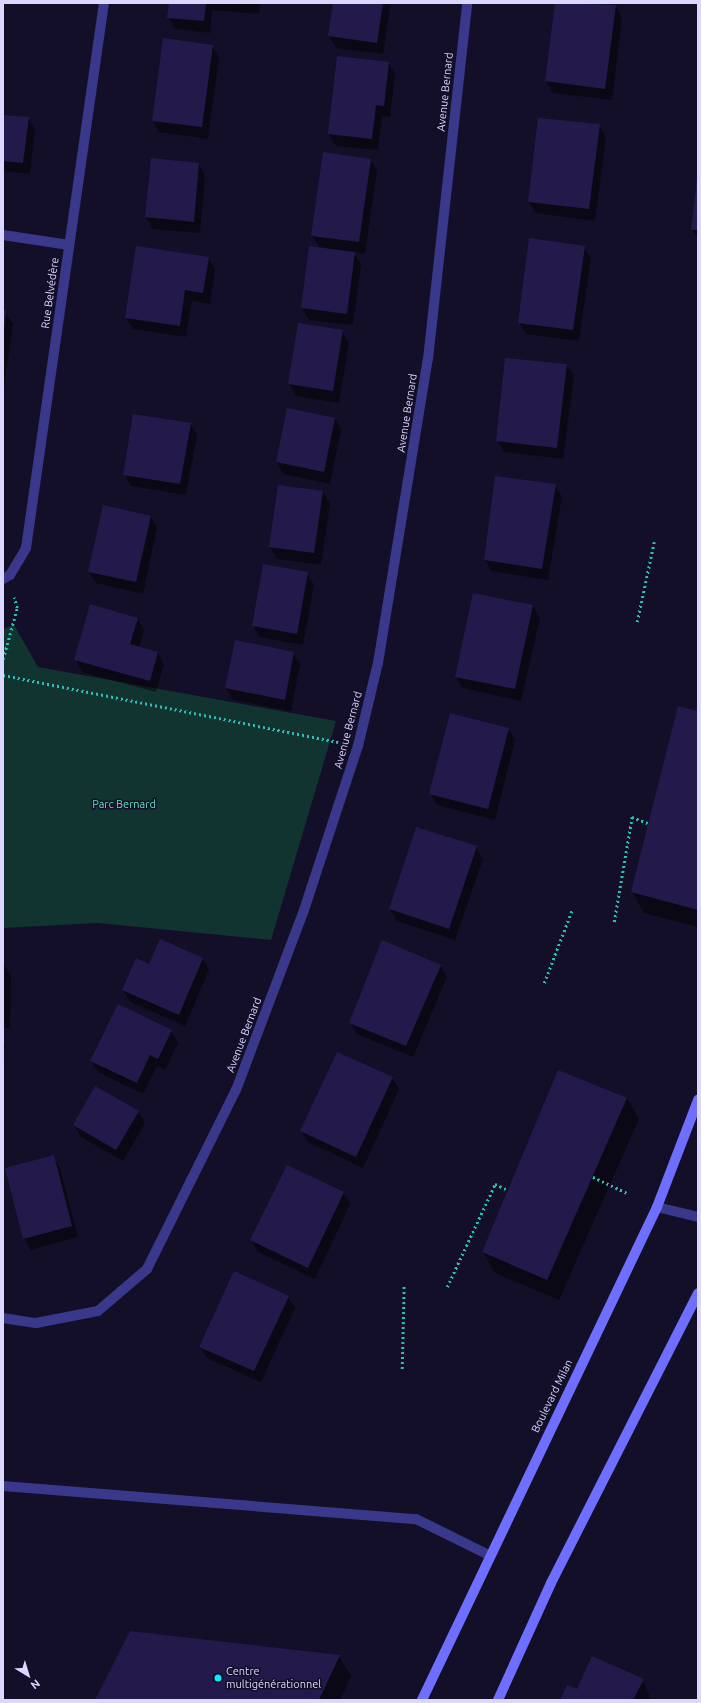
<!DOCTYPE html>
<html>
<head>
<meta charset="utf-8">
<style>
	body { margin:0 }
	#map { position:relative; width:701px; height:1703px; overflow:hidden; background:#130f29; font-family:Ubuntu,sans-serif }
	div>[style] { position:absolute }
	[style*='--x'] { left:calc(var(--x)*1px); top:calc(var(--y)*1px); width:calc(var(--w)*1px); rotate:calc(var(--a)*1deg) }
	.green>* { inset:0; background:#123431 }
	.shadow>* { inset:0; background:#0007 }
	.building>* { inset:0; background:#231a4b }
	.path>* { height:2.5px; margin-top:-1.25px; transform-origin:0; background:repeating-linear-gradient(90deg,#2ac0b3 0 2px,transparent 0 5px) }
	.service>* { height:10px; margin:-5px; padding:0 5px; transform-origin:5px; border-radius:5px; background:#39388a }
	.minor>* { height:10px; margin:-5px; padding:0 5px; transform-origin:5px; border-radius:5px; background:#39388a }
	.secondary>* { height:10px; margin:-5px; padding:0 5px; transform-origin:5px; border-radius:5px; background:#6e6fff }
	.dots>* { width:11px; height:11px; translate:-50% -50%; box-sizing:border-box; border:2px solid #130f29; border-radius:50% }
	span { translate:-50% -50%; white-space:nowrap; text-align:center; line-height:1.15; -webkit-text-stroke:3px #130f29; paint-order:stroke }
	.street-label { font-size:11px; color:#dbd7ff }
	.park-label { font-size:11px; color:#5de6bf }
	.poi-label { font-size:11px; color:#dbd7ff }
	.left { translate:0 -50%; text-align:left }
	.frame { position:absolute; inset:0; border:4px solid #dbd7ff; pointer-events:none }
	.north { position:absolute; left:8px; top:1655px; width:40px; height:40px; -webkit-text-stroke:3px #130f29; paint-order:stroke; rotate:142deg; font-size:11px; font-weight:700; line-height:16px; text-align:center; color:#dbd7ff }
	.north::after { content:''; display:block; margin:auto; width:14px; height:18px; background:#dbd7ff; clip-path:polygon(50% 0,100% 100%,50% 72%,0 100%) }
</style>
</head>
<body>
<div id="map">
	<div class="green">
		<div style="clip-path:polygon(14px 625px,38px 667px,336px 721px,271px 940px,98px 923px,3px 928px,3px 629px)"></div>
	</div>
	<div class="shadow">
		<div style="clip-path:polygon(170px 3px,260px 3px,259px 14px,212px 10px,210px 33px,175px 29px,168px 17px)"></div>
		<div style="clip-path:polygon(334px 3px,391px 3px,383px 54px,336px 48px,329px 36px)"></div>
		<div style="clip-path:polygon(556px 3px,616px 6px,622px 18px,612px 100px,553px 93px,546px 81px)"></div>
		<div style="clip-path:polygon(212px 46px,219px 57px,208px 139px,159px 132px,153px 121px)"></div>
		<div style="clip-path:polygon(388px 62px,395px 74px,390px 117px,382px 116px,378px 150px,336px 146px,329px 134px)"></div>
		<div style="clip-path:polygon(3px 116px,28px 118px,35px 130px,30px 174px,3px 171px)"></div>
		<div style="clip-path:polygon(599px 125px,606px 137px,595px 221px,536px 213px,529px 202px)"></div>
		<div style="clip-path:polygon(370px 159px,377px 171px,365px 254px,354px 252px,361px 264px,353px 325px,309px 320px,302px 308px,320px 248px,312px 236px)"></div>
		<div style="clip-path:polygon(199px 164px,205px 176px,200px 233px,153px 229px,146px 217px)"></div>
		<div style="clip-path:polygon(698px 179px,698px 239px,692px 229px)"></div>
		<div style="clip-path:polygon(584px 247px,591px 258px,579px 341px,526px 334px,519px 322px)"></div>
		<div style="clip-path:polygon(208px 257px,215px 269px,210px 304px,192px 301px,186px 337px,133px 329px,126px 318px)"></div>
		<div style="clip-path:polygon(3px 311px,13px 323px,4px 388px,3px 388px)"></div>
		<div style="clip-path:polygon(342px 331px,349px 343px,339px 403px,296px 396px,289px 384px)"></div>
		<div style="clip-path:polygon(567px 365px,574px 376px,563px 459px,504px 452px,497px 440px)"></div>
		<div style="clip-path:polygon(335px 419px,341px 430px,330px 484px,283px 474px,277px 462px)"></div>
		<div style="clip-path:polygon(190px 424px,197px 435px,186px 495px,131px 486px,124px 474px)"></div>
		<div style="clip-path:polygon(555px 485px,562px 497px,548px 580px,491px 571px,485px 560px)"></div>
		<div style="clip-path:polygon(279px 486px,323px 492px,330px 504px,321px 565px,277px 559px,270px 547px)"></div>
		<div style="clip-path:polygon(151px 517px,157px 528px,143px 594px,96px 583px,89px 572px)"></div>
		<div style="clip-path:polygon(307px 573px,314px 585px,303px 645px,260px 637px,253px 626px)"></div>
		<div style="clip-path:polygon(533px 606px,540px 618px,521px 701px,463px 688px,456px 677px)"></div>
		<div style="clip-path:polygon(137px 618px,144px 630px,139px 648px,158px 653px,164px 665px,156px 692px,82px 672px,76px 660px)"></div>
		<div style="clip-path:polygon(293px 653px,300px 664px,291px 711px,233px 700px,226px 688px)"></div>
		<div style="clip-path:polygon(679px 707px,698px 712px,698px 927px,644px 913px,632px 892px)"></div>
		<div style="clip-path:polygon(508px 728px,515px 740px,495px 820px,437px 805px,430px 793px)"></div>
		<div style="clip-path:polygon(476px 847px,483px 859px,455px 940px,397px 921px,390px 909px)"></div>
		<div style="clip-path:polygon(203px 959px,209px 970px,185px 1026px,130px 1002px,123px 990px)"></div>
		<div style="clip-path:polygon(3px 964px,11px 975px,10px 1028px,3px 1028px)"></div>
		<div style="clip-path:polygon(440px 965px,447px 977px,413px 1057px,357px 1034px,350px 1022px)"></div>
		<div style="clip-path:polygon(171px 1031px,178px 1043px,165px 1070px,157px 1066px,143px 1094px,98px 1072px,91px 1061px)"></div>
		<div style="clip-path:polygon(3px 1041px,5px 1044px,3px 1085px)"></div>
		<div style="clip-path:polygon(392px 1078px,399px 1089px,363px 1168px,308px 1142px,301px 1131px)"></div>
		<div style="clip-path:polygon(627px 1098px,639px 1119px,559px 1300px,495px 1273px,483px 1252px)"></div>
		<div style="clip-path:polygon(138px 1111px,145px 1123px,123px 1161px,81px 1137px,74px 1125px)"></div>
		<div style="clip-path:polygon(53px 1156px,60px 1168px,78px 1237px,31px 1250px,24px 1238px)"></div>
		<div style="clip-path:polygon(343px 1192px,350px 1204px,315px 1279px,258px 1252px,251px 1240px)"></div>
		<div style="clip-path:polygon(288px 1297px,295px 1308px,261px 1382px,207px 1358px,200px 1347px)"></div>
		<div style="clip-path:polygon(339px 1656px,351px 1676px,340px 1700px,96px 1700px)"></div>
		<div style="clip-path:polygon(593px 1657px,643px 1680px,651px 1700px,561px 1700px,578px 1690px)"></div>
	</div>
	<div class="building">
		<div style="clip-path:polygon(169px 3px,206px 3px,204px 21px,167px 18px)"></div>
		<div style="clip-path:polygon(333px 3px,383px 3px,377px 43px,328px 36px)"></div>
		<div style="clip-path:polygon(555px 3px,616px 5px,605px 89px,545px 81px)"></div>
		<div style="clip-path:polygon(163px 38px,213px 45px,202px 127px,152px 121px)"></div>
		<div style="clip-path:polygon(337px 56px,389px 62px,384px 106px,376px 105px,372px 139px,328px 134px)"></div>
		<div style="clip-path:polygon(3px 115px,29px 117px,23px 163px,3px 161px)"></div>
		<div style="clip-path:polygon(538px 118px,600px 124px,589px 209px,528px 202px)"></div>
		<div style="clip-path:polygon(323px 152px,371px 159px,359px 242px,311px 236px)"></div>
		<div style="clip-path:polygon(151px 158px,199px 163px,194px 222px,145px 217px)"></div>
		<div style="clip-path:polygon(697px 179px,698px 179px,698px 230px,691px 230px)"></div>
		<div style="clip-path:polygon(529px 238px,585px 246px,573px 330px,518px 323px)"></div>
		<div style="clip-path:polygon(136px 246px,209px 257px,203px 293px,185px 290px,180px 326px,125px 318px)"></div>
		<div style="clip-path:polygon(309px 246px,355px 252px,347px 314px,301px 308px)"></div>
		<div style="clip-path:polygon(3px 310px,6px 311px,4px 329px,3px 329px)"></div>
		<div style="clip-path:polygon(298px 323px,343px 330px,333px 391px,288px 384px)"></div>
		<div style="clip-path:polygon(505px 358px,567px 364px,557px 448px,496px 441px)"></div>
		<div style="clip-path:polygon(287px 408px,335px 418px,324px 472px,276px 462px)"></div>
		<div style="clip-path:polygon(133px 414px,191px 423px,180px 484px,123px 475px)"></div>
		<div style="clip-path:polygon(495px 476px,556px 484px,542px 569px,484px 560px)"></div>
		<div style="clip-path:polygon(278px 485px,323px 491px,314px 553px,269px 547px)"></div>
		<div style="clip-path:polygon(103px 505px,151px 516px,136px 582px,88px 572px)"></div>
		<div style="clip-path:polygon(263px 564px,308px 572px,297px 634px,252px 626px)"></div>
		<div style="clip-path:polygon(473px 593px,533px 605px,515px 689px,455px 677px)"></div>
		<div style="clip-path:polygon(90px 604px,138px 618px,130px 644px,158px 652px,150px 681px,74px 660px)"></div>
		<div style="clip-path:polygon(235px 640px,294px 652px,285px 700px,225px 688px)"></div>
		<div style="clip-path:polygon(678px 706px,698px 711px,698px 910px,631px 892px)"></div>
		<div style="clip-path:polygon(450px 713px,509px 728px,488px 809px,429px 794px)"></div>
		<div style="clip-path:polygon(416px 827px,477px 846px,449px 929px,389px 909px)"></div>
		<div style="clip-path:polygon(160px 939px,203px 958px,179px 1015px,122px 990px,136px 958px,149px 964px)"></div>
		<div style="clip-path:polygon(382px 940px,441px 965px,406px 1046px,349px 1023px)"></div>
		<div style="clip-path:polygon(118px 1004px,172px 1030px,158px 1059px,150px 1055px,137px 1083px,90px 1061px)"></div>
		<div style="clip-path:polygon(337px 1052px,393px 1077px,356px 1157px,300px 1131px)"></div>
		<div style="clip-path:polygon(558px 1070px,627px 1098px,547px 1280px,482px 1252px)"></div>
		<div style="clip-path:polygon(95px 1086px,139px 1111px,116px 1150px,73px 1125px)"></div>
		<div style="clip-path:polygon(54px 1155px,72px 1226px,23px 1239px,5px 1168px)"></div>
		<div style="clip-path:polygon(287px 1165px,344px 1192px,308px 1268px,250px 1240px)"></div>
		<div style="clip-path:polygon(234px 1271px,289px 1296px,254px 1371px,199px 1347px)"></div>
		<div style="clip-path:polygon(130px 1631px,340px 1655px,319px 1700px,95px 1700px)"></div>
		<div style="clip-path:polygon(592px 1656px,644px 1679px,633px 1700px,560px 1700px,567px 1685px,577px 1689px)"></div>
	</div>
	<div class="path">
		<div style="--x:637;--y:622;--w:82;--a:-78"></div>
		<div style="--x:3;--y:659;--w:53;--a:-74.6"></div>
		<div style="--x:17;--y:608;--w:11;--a:-105"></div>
		<div style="--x:3;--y:675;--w:342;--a:11.3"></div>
		<div style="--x:614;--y:922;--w:107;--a:-80.3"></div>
		<div style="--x:632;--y:817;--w:17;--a:21"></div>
		<div style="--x:544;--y:983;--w:78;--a:-69"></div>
		<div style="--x:593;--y:1177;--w:38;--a:25"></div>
		<div style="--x:447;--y:1287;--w:114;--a:-65"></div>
		<div style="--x:495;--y:1184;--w:14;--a:25"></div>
		<div style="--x:402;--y:1369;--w:85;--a:-88.7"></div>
	</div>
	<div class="service">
		<div style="--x:3;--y:1486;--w:414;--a:4.6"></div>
		<div style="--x:416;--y:1519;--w:81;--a:26.3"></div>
	</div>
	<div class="minor">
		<div style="--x:3;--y:235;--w:67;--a:8.6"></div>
		<div style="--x:3;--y:579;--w:8;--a:-30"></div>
		<div style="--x:10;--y:575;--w:31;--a:-59"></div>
		<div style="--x:26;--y:548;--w:551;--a:-81.86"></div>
		<div style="--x:657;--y:1207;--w:42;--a:13.7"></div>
		<div style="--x:3;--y:1318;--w:33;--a:9"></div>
		<div style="--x:36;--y:1323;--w:63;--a:-11"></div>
		<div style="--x:98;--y:1311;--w:65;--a:-40.6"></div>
		<div style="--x:147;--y:1269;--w:200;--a:-63.6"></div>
		<div style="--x:236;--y:1090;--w:192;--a:-69.3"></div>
		<div style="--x:304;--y:910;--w:173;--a:-71.8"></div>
		<div style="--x:358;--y:746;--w:85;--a:-76.5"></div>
		<div style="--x:378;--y:663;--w:308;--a:-80.7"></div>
		<div style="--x:428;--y:359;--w:358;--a:-83.7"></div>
	</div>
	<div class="secondary">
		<div style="--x:422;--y:1700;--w:546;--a:-64.51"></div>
		<div style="--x:657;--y:1207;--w:115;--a:-69"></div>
		<div style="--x:498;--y:1700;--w:128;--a:-65.6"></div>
		<div style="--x:551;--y:1583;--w:325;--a:-63.1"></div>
	</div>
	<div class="dots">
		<div style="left:218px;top:1678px;background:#03edff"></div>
	</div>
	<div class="street-label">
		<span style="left:445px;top:92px;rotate:-84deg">Avenue Bernard</span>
		<span style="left:50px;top:293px;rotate:-82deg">Rue Belvédère</span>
		<span style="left:407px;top:413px;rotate:-81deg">Avenue Bernard</span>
		<span style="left:348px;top:730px;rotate:-75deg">Avenue Bernard</span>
		<span style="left:244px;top:1035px;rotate:-69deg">Avenue Bernard</span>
		<span style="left:552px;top:1396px;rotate:-64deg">Boulevard Milan</span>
	</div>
	<div class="park-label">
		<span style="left:124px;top:804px">Parc Bernard</span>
	</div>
	<div class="poi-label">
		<span class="left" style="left:226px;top:1678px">Centre<br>multigénérationnel</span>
	</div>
	<div class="frame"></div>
	<div class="north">N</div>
</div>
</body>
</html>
